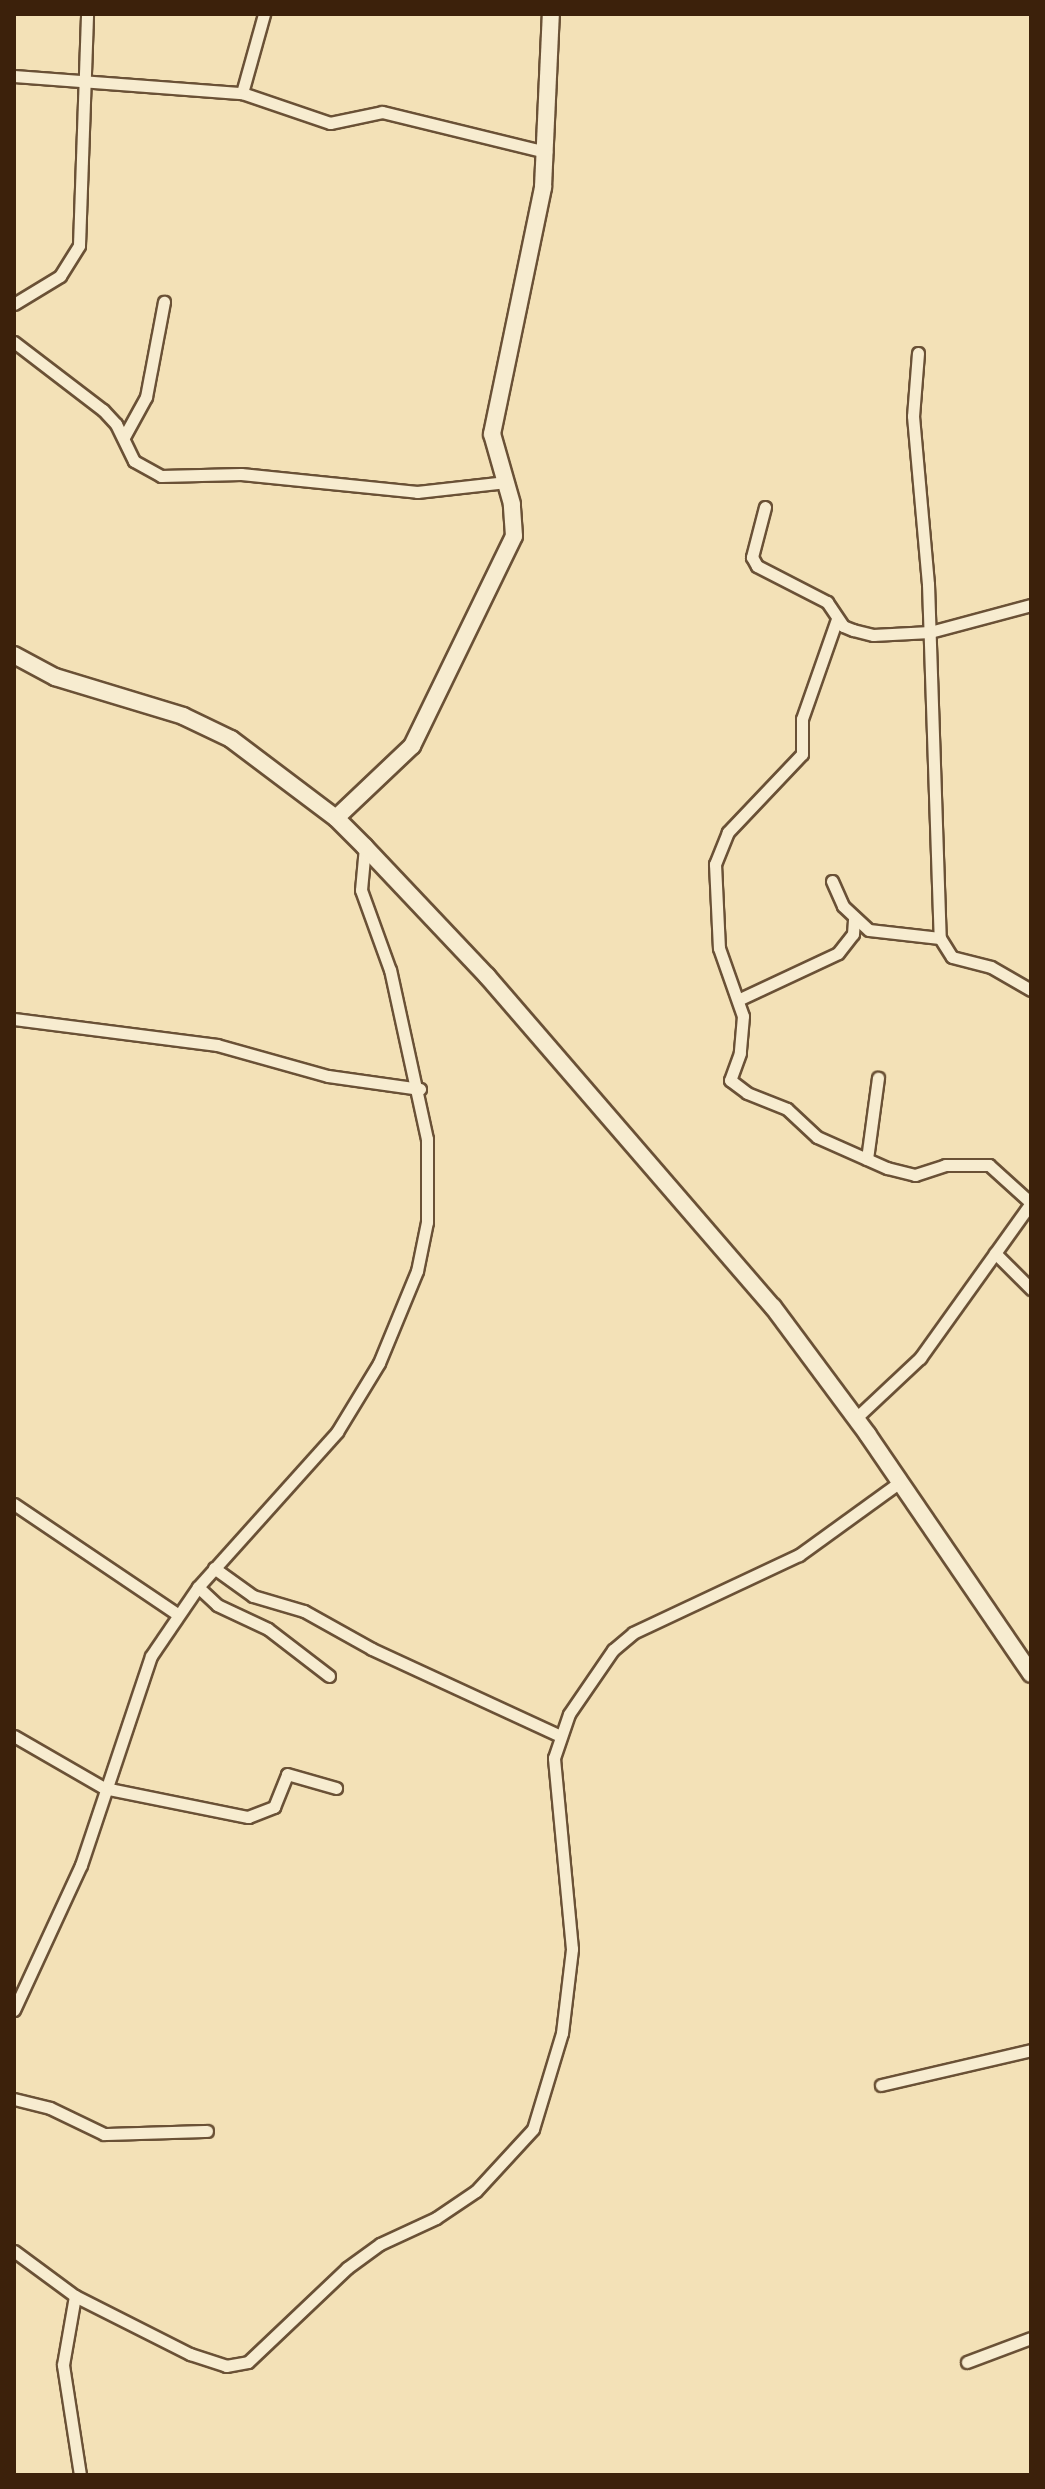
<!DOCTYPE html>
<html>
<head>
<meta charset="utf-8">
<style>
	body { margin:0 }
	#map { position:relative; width:1045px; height:2489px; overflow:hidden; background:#f3e1b7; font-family:"Gentium Book Plus",serif }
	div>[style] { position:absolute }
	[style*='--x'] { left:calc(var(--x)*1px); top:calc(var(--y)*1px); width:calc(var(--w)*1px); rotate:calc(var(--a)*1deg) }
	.roads { filter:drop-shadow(2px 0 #6a5136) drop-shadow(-2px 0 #6a5136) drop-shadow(0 2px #6a5136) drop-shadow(0 -2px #6a5136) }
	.street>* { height:11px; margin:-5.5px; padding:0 5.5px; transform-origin:5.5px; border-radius:5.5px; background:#f7ecd0 }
	.secondary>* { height:16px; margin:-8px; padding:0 8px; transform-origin:8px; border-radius:8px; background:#f7ecd0 }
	span { translate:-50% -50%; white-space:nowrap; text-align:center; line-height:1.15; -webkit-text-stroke:8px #f7ecd0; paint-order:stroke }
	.frame { position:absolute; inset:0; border:16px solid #3c210b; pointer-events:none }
</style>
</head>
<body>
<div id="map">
	<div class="roads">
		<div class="street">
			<div style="--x:14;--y:76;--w:229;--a:4.3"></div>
			<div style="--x:242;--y:93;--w:93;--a:18.8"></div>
			<div style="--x:330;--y:123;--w:53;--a:-11.9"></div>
			<div style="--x:382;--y:112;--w:169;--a:13.7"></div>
			<div style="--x:242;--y:93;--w:82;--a:-74.4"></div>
			<div style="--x:14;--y:304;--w:54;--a:-31.3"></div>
			<div style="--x:60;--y:276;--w:36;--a:-58"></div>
			<div style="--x:79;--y:245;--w:231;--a:-88"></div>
			<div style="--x:14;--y:342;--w:112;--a:37.4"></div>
			<div style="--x:103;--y:410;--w:19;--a:47"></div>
			<div style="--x:116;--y:424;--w:41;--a:64.1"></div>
			<div style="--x:134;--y:461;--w:31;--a:29"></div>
			<div style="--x:161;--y:476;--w:80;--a:-1.4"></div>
			<div style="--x:241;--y:474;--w:177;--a:5.8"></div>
			<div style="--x:417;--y:492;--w:90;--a:-6.4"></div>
			<div style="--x:918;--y:353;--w:63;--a:94.5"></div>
			<div style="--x:913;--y:416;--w:169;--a:84.9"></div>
			<div style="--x:928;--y:584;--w:354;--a:88.1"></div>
			<div style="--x:940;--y:938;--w:22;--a:58"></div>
			<div style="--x:952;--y:957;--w:40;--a:14.4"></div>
			<div style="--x:991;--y:967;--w:46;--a:29.9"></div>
			<div style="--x:124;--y:437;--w:46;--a:-61.2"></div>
			<div style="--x:146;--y:397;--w:97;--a:-79.3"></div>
			<div style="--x:765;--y:507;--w:52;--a:104.6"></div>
			<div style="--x:752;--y:557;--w:10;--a:61"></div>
			<div style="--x:757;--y:566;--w:79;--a:27.2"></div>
			<div style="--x:827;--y:602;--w:29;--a:56"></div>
			<div style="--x:843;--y:626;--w:11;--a:22"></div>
			<div style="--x:853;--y:630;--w:21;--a:14"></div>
			<div style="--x:873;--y:635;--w:57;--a:-3"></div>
			<div style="--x:930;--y:632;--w:105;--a:-15"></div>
			<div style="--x:837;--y:619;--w:106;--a:109.3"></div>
			<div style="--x:802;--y:719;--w:35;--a:90"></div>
			<div style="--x:802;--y:754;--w:108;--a:133.5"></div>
			<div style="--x:728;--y:832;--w:35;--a:112"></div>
			<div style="--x:715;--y:864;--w:84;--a:87.3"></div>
			<div style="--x:719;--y:948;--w:72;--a:70.6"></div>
			<div style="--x:743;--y:1016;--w:37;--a:95"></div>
			<div style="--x:740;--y:1053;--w:29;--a:110"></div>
			<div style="--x:730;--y:1080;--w:21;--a:37"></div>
			<div style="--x:747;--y:1093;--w:43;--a:21.8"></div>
			<div style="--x:787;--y:1109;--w:41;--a:43"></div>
			<div style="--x:817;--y:1137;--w:77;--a:23.9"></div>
			<div style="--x:887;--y:1168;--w:29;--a:14"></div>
			<div style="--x:915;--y:1175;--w:32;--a:-18"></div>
			<div style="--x:945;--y:1165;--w:44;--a:0"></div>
			<div style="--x:989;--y:1165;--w:57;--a:42.1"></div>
			<div style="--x:832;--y:881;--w:27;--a:66"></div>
			<div style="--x:843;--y:906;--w:35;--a:43"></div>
			<div style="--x:869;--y:930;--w:71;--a:6.4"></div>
			<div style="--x:740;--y:999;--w:108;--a:-25.1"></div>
			<div style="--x:838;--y:953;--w:24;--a:-52"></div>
			<div style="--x:853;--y:934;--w:15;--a:-86"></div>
			<div style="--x:14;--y:1019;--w:205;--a:7.3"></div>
			<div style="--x:217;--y:1045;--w:115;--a:15.6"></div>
			<div style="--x:328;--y:1076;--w:93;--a:8"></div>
			<div style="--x:867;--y:1159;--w:82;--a:-82.3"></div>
			<div style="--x:995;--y:1253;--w:51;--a:45"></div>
			<div style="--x:856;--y:1418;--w:88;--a:-43.2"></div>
			<div style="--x:920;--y:1358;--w:191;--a:-54.4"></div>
			<div style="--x:14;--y:1504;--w:197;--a:34"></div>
			<div style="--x:214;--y:1568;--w:48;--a:35.7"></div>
			<div style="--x:253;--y:1596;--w:53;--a:16.4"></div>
			<div style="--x:304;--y:1611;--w:78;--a:29.2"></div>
			<div style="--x:372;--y:1649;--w:205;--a:24.8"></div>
			<div style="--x:198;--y:1587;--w:26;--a:43"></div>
			<div style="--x:217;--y:1605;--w:56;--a:25.2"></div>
			<div style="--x:268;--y:1629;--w:77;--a:37.6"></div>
			<div style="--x:14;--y:1736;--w:104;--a:30"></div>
			<div style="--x:104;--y:1788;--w:147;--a:11.4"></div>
			<div style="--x:248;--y:1817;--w:28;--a:-21"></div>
			<div style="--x:274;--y:1807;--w:35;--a:-68"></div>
			<div style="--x:287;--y:1774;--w:51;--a:15.9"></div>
			<div style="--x:14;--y:2010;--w:160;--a:-65.2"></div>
			<div style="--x:81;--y:1865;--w:220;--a:-71.5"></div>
			<div style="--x:151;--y:1656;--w:83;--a:-55.7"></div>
			<div style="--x:198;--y:1587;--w:208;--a:-48.1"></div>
			<div style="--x:337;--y:1432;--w:81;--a:-58.7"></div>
			<div style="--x:379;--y:1363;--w:100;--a:-67.6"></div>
			<div style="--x:417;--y:1271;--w:50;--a:-78.5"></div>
			<div style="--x:427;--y:1222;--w:83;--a:-90"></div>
			<div style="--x:427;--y:1139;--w:173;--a:-102.3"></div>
			<div style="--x:390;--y:970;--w:85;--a:-109.9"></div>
			<div style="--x:361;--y:890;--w:43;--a:-84.7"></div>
			<div style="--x:881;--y:2085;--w:154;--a:-13.1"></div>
			<div style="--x:14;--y:2099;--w:37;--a:14"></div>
			<div style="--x:50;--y:2108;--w:60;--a:25.7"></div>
			<div style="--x:104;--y:2134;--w:103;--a:-1.7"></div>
			<div style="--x:14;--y:2251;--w:76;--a:36.4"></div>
			<div style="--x:75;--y:2296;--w:129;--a:26.8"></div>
			<div style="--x:190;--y:2354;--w:38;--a:18"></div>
			<div style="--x:226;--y:2366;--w:22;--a:-10"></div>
			<div style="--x:248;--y:2362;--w:137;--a:-43.5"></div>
			<div style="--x:347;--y:2268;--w:41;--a:-36"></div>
			<div style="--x:380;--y:2244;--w:62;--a:-24.9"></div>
			<div style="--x:436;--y:2218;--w:48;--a:-34"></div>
			<div style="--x:476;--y:2191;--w:84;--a:-47.4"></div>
			<div style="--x:533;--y:2129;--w:100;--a:-73.2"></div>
			<div style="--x:562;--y:2033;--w:85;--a:-83.2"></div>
			<div style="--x:572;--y:1949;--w:192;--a:-95.4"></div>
			<div style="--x:554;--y:1758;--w:46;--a:-71.2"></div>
			<div style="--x:569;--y:1714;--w:78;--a:-55.5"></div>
			<div style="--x:613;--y:1650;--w:26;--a:-40"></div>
			<div style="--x:633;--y:1633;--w:183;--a:-25.2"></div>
			<div style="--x:799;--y:1555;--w:125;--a:-35.9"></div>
			<div style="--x:75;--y:2296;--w:70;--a:99.9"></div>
			<div style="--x:63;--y:2365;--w:111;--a:81.2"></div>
			<div style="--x:967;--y:2362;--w:68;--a:-20.6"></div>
		</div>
		<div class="secondary">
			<div style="--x:14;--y:655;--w:47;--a:28.2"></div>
			<div style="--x:55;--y:677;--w:134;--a:16.9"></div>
			<div style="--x:183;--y:716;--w:53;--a:25.6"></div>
			<div style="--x:231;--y:739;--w:131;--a:37"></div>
			<div style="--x:336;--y:818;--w:41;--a:45"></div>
			<div style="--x:365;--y:847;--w:178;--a:46.6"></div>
			<div style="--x:487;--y:976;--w:437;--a:49.2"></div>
			<div style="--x:773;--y:1307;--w:159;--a:53.4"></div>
			<div style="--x:868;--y:1435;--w:289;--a:55.7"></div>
			<div style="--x:336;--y:818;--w:105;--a:-43.5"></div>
			<div style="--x:412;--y:746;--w:233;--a:-64.1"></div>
			<div style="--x:514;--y:536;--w:32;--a:-94"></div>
			<div style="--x:512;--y:504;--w:73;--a:-105.9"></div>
			<div style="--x:492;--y:434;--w:252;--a:-78.3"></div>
			<div style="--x:543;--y:187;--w:173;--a:-87.4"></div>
		</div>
	</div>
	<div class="frame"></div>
</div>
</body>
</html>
